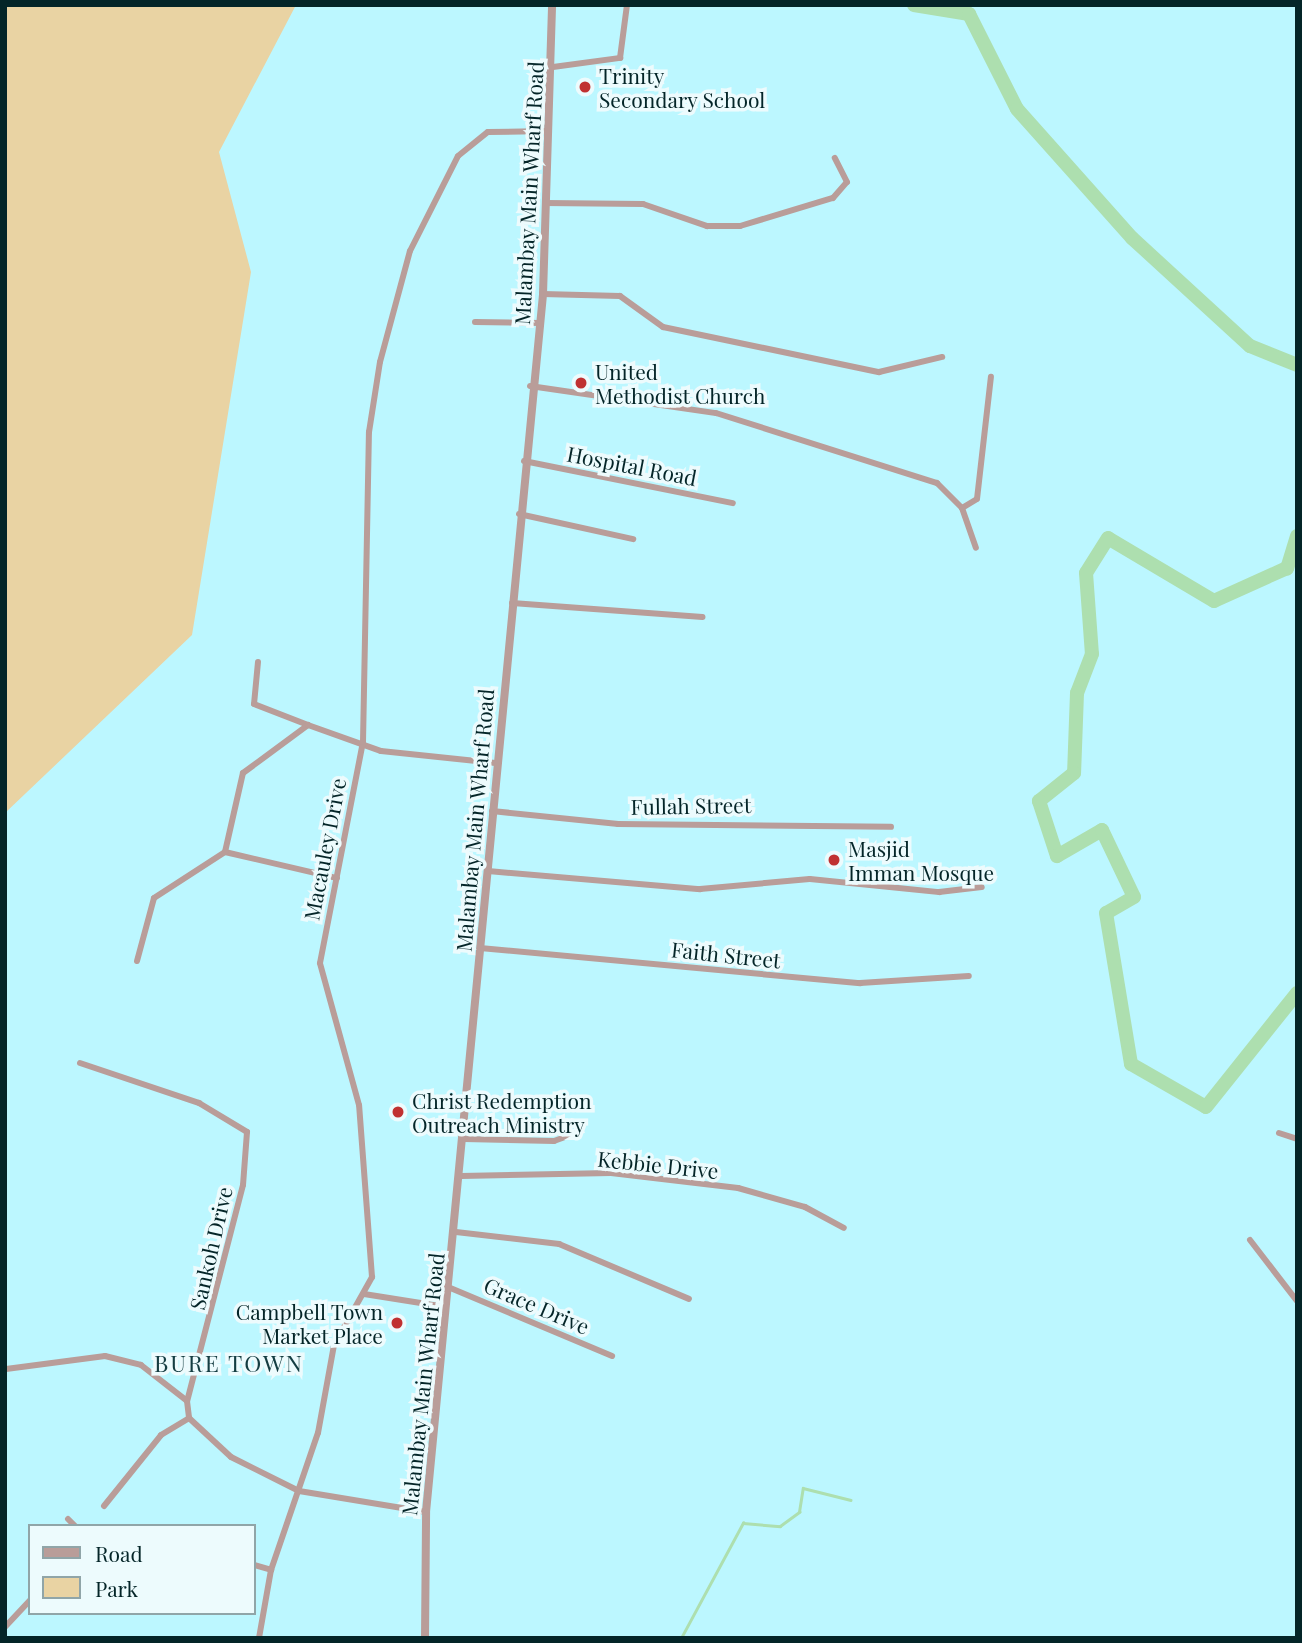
<!DOCTYPE html>
<html>
<head>
<meta charset="utf-8">
<style>
	body { margin:0 }
	#map { position:relative; width:1302px; height:1643px; overflow:hidden; background:#bcf7ff; font-family:"Playfair Display",serif }
	div>[style] { position:absolute }
	[style*='--x'] { left:calc(var(--x)*1px); top:calc(var(--y)*1px); width:calc(var(--w)*1px); rotate:calc(var(--a)*1deg) }
	.green>* { inset:0; background:#e9d3a3 }
	.stream>* { height:2.5px; margin:-1.25px; padding:0 1.25px; transform-origin:1.25px; border-radius:1.25px; background:#addfaf }
	.river>* { height:14px; margin:-7px; padding:0 7px; transform-origin:7px; border-radius:7px; background:#addfaf }
	.minor>* { height:6px; margin:-3px; padding:0 3px; transform-origin:3px; border-radius:3px; background:#b99d99 }
	.tertiary>* { height:8px; margin:-4px; padding:0 4px; transform-origin:4px; border-radius:4px; background:#b99d99 }
	.dots>* { width:19px; height:19px; translate:-50% -50%; box-sizing:border-box; border:4px solid #edfbfd; border-radius:50% }
	span { translate:-50% -50%; white-space:nowrap; text-align:center; line-height:1.15; -webkit-text-stroke:7px #edfbfd; paint-order:stroke }
	.poi-label { font-size:21px; color:#042528 }
	.left { translate:0 -50%; text-align:left }
	.right { translate:-100% -50%; text-align:right }
	.street-label { font-size:21px; color:#042528 }
	.neighbourhood-label { font-size:23px; color:#143d42; letter-spacing:2px }
	.frame { position:absolute; inset:0; border:7px solid #042528; pointer-events:none }
	.legend { position:absolute; left:28px; top:1524px; width:228px; height:91px; box-sizing:border-box; background:#edfbfd; border:2px solid #90a5a8; margin:0; padding:9px 12px; list-style:none; font-size:21px; color:#042528 }
	.legend li { display:flex; align-items:center; gap:14px; height:35px }
	.legend b { width:35px; border:2px solid #90a5a8 }
</style>
</head>
<body>
<div id="map">
	<div class="green">
		<div style="clip-path:polygon(5px 5px,296px 5px,219px 152px,251px 272px,192px 635px,5px 813px)"></div>
	</div>
	<div class="stream">
		<div style="--x:681;--y:1638;--w:131;--a:-61.7"></div>
		<div style="--x:743;--y:1523;--w:37;--a:5"></div>
		<div style="--x:780;--y:1526;--w:24;--a:-36"></div>
		<div style="--x:799;--y:1512;--w:24;--a:-81"></div>
		<div style="--x:803;--y:1488;--w:49;--a:14"></div>
	</div>
	<div class="river">
		<div style="--x:914;--y:5;--w:56;--a:9.3"></div>
		<div style="--x:969;--y:14;--w:106;--a:63.2"></div>
		<div style="--x:1017;--y:109;--w:173;--a:48.3"></div>
		<div style="--x:1132;--y:238;--w:160;--a:42.5"></div>
		<div style="--x:1250;--y:346;--w:51;--a:22"></div>
		<div style="--x:1297;--y:536;--w:34;--a:107"></div>
		<div style="--x:1287;--y:568;--w:80;--a:155.7"></div>
		<div style="--x:1214;--y:601;--w:123;--a:-149.3"></div>
		<div style="--x:1108;--y:538;--w:41;--a:122.2"></div>
		<div style="--x:1086;--y:573;--w:81;--a:85.8"></div>
		<div style="--x:1092;--y:654;--w:42;--a:111"></div>
		<div style="--x:1077;--y:693;--w:80;--a:92.1"></div>
		<div style="--x:1074;--y:773;--w:45;--a:141.3"></div>
		<div style="--x:1039;--y:801;--w:58;--a:71.9"></div>
		<div style="--x:1057;--y:856;--w:52;--a:-30"></div>
		<div style="--x:1102;--y:830;--w:74;--a:64.5"></div>
		<div style="--x:1134;--y:897;--w:32;--a:150"></div>
		<div style="--x:1106;--y:913;--w:153;--a:80.6"></div>
		<div style="--x:1131;--y:1064;--w:86;--a:29.8"></div>
		<div style="--x:1206;--y:1107;--w:146;--a:-51.4"></div>
	</div>
	<div class="minor">
		<div style="--x:553;--y:67;--w:68;--a:-7.7"></div>
		<div style="--x:620;--y:58;--w:53;--a:-82.5"></div>
		<div style="--x:545;--y:203;--w:98;--a:0.6"></div>
		<div style="--x:643;--y:204;--w:68;--a:19"></div>
		<div style="--x:707;--y:226;--w:33;--a:0"></div>
		<div style="--x:740;--y:226;--w:97;--a:-16.8"></div>
		<div style="--x:833;--y:198;--w:21;--a:-49"></div>
		<div style="--x:847;--y:182;--w:27;--a:-117"></div>
		<div style="--x:543;--y:294;--w:77;--a:1.5"></div>
		<div style="--x:620;--y:296;--w:53;--a:35.8"></div>
		<div style="--x:663;--y:327;--w:221;--a:11.8"></div>
		<div style="--x:879;--y:372;--w:65;--a:-13.4"></div>
		<div style="--x:475;--y:322;--w:64;--a:0.9"></div>
		<div style="--x:530;--y:386;--w:188;--a:8.3"></div>
		<div style="--x:716;--y:413;--w:232;--a:17.6"></div>
		<div style="--x:937;--y:483;--w:35;--a:45"></div>
		<div style="--x:962;--y:508;--w:42;--a:70.7"></div>
		<div style="--x:524;--y:461;--w:213;--a:11.4"></div>
		<div style="--x:962;--y:508;--w:17;--a:-31"></div>
		<div style="--x:977;--y:499;--w:123;--a:-83.5"></div>
		<div style="--x:519;--y:514;--w:117;--a:12.4"></div>
		<div style="--x:512;--y:603;--w:191;--a:4.2"></div>
		<div style="--x:258;--y:662;--w:42;--a:95.4"></div>
		<div style="--x:254;--y:704;--w:58;--a:21.3"></div>
		<div style="--x:492;--y:811;--w:127;--a:5.9"></div>
		<div style="--x:618;--y:824;--w:273;--a:0.6"></div>
		<div style="--x:225;--y:852;--w:115;--a:13.1"></div>
		<div style="--x:488;--y:871;--w:213;--a:4.9"></div>
		<div style="--x:700;--y:889;--w:110;--a:-5.2"></div>
		<div style="--x:810;--y:879;--w:130;--a:5.8"></div>
		<div style="--x:939;--y:892;--w:43;--a:-6.6"></div>
		<div style="--x:480;--y:948;--w:382;--a:5.3"></div>
		<div style="--x:860;--y:983;--w:109;--a:-3.7"></div>
		<div style="--x:137;--y:961;--w:65;--a:-74.9"></div>
		<div style="--x:154;--y:898;--w:85;--a:-32.9"></div>
		<div style="--x:225;--y:852;--w:81;--a:-77.2"></div>
		<div style="--x:243;--y:773;--w:81;--a:-36.4"></div>
		<div style="--x:308;--y:725;--w:77;--a:19.6"></div>
		<div style="--x:381;--y:751;--w:115;--a:6"></div>
		<div style="--x:80;--y:1063;--w:126;--a:18.6"></div>
		<div style="--x:199;--y:1103;--w:56;--a:31.1"></div>
		<div style="--x:247;--y:1132;--w:53;--a:94.3"></div>
		<div style="--x:243;--y:1185;--w:223;--a:104.5"></div>
		<div style="--x:187;--y:1401;--w:17;--a:83"></div>
		<div style="--x:189;--y:1418;--w:57;--a:42.9"></div>
		<div style="--x:231;--y:1457;--w:76;--a:26.6"></div>
		<div style="--x:299;--y:1491;--w:129;--a:9.4"></div>
		<div style="--x:1279;--y:1133;--w:19;--a:18"></div>
		<div style="--x:464;--y:1139;--w:90;--a:1.3"></div>
		<div style="--x:554;--y:1141;--w:27;--a:-20"></div>
		<div style="--x:461;--y:1176;--w:150;--a:-1.1"></div>
		<div style="--x:611;--y:1173;--w:128;--a:6.7"></div>
		<div style="--x:738;--y:1188;--w:70;--a:15.8"></div>
		<div style="--x:805;--y:1207;--w:44;--a:28.3"></div>
		<div style="--x:456;--y:1232;--w:104;--a:6.6"></div>
		<div style="--x:559;--y:1244;--w:141;--a:22.9"></div>
		<div style="--x:1250;--y:1240;--w:77;--a:52.4"></div>
		<div style="--x:448;--y:1287;--w:178;--a:22.8"></div>
		<div style="--x:364;--y:1294;--w:83;--a:9"></div>
		<div style="--x:6;--y:1369;--w:100;--a:-7.5"></div>
		<div style="--x:105;--y:1356;--w:37;--a:14"></div>
		<div style="--x:141;--y:1365;--w:58;--a:38"></div>
		<div style="--x:104;--y:1506;--w:91;--a:-51.2"></div>
		<div style="--x:161;--y:1435;--w:33;--a:-31"></div>
		<div style="--x:68;--y:1519;--w:10;--a:45"></div>
		<div style="--x:254;--y:1565;--w:18;--a:16"></div>
		<div style="--x:5;--y:1627;--w:37;--a:-47"></div>
		<div style="--x:259;--y:1638;--w:69;--a:-80"></div>
		<div style="--x:271;--y:1570;--w:145;--a:-71.1"></div>
		<div style="--x:318;--y:1433;--w:89;--a:-79.7"></div>
		<div style="--x:334;--y:1345;--w:78;--a:-60.8"></div>
		<div style="--x:372;--y:1277;--w:172;--a:-94.3"></div>
		<div style="--x:359;--y:1105;--w:147;--a:-105.4"></div>
		<div style="--x:320;--y:963;--w:225;--a:-79"></div>
		<div style="--x:363;--y:742;--w:310;--a:-88.9"></div>
		<div style="--x:369;--y:432;--w:71;--a:-81.1"></div>
		<div style="--x:380;--y:362;--w:115;--a:-74.9"></div>
		<div style="--x:410;--y:251;--w:106;--a:-63.2"></div>
		<div style="--x:458;--y:156;--w:38;--a:-39"></div>
		<div style="--x:488;--y:132;--w:61;--a:-0.9"></div>
	</div>
	<div class="tertiary">
		<div style="--x:425;--y:1638;--w:126;--a:-89.5"></div>
		<div style="--x:426;--y:1512;--w:1224;--a:-84.51"></div>
		<div style="--x:543;--y:294;--w:289;--a:-88.2"></div>
	</div>
	<div class="dots">
		<div style="left:585px;top:87px;background:#c03131"></div>
		<div style="left:581px;top:383px;background:#c03131"></div>
		<div style="left:834px;top:860px;background:#c03131"></div>
		<div style="left:398px;top:1112px;background:#c03131"></div>
		<div style="left:397px;top:1323px;background:#c03131"></div>
	</div>
	<div class="poi-label">
		<span class="left" style="left:599px;top:87px">Trinity<br>Secondary School</span>
		<span class="left" style="left:595px;top:383px">United<br>Methodist Church</span>
		<span class="left" style="left:848px;top:860px">Masjid<br>Imman Mosque</span>
		<span class="left" style="left:412px;top:1112px">Christ Redemption<br>Outreach Ministry</span>
		<span class="right" style="left:383px;top:1323px">Campbell Town<br>Market Place</span>
	</div>
	<div class="street-label">
		<span style="left:528px;top:193px;rotate:-87deg">Malambay Main Wharf Road</span>
		<span style="left:632px;top:465px;rotate:11deg">Hospital Road</span>
		<span style="left:691px;top:805px;rotate:-1deg">Fullah Street</span>
		<span style="left:474px;top:820px;rotate:-85deg">Malambay Main Wharf Road</span>
		<span style="left:324px;top:849px;rotate:-79deg">Macauley Drive</span>
		<span style="left:726px;top:954px;rotate:6deg">Faith Street</span>
		<span style="left:658px;top:1164px;rotate:6deg">Kebbie Drive</span>
		<span style="left:210px;top:1248px;rotate:-77deg">Sankoh Drive</span>
		<span style="left:537px;top:1305px;rotate:23deg">Grace Drive</span>
		<span style="left:422px;top:1384px;rotate:-84deg">Malambay Main Wharf Road</span>
	</div>
	<div class="neighbourhood-label">
		<span style="left:229px;top:1363px">BURE TOWN</span>
	</div>
	<div class="frame"></div>
	<ul class="legend">
	<li><b style="height:9px;background:#b99d99"></b>Road</li>
	<li><b style="height:19px;background:#e9d3a3"></b>Park</li>
	</ul>
</div>
</body>
</html>
